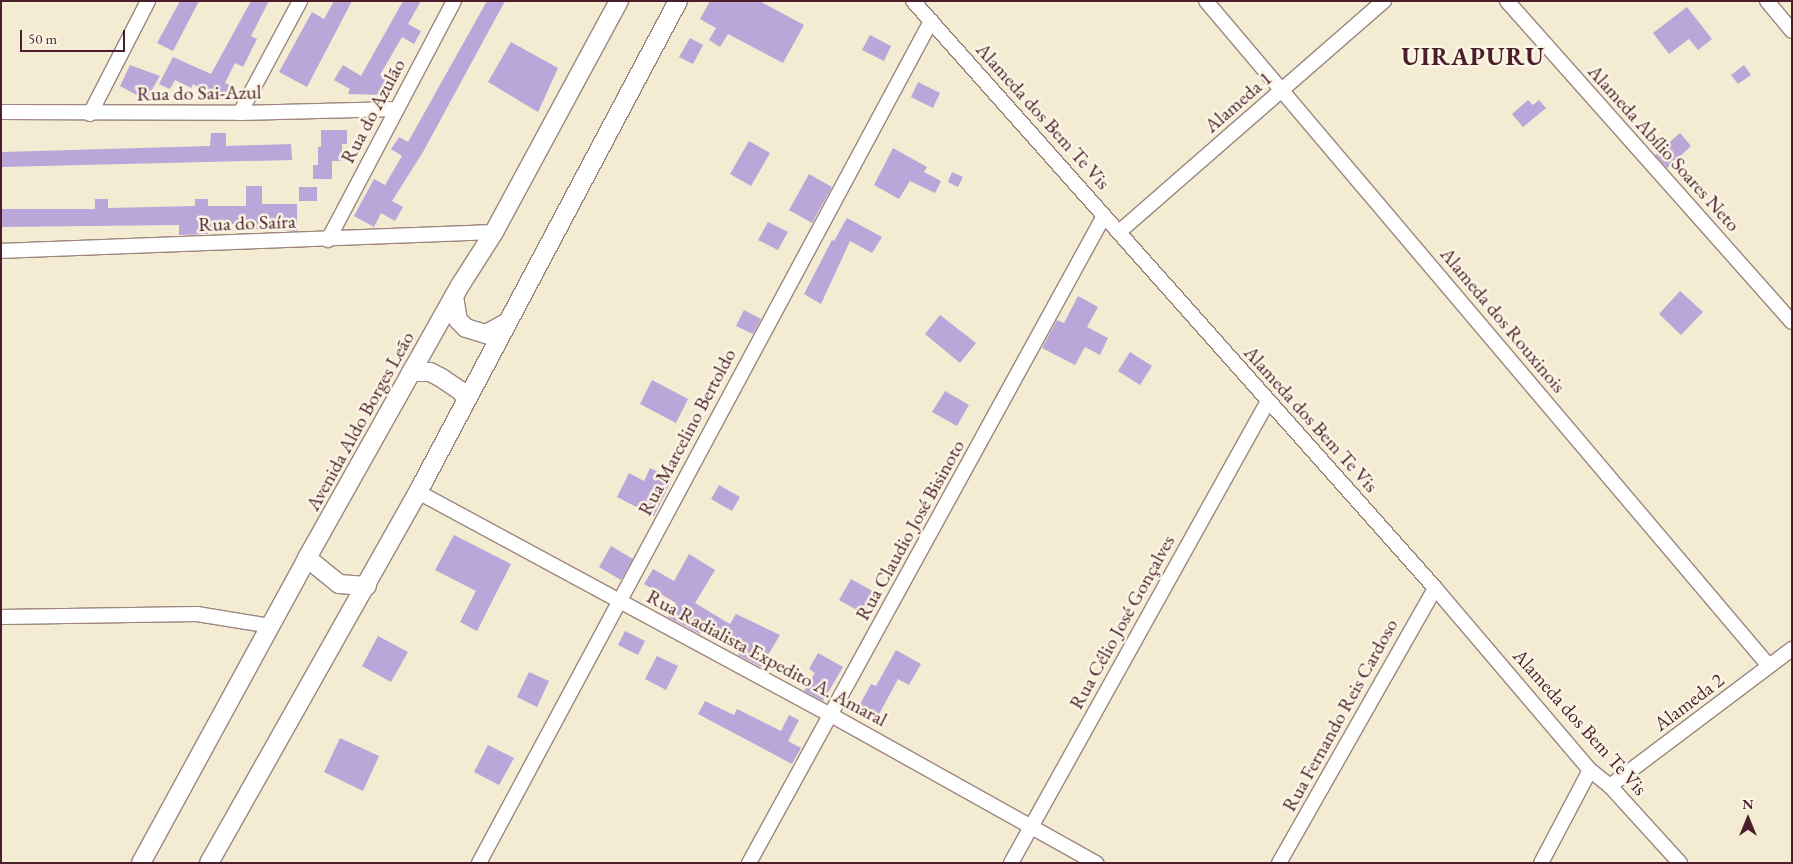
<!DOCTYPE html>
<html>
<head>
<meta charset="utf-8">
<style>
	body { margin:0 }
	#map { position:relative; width:1793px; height:864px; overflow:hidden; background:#f3ecd3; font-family:"EB Garamond",serif }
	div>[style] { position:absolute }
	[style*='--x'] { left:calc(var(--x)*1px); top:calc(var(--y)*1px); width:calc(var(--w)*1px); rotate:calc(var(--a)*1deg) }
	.building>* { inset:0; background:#baa6d8 }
	.roads { filter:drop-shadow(1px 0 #9e867f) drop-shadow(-1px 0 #9e867f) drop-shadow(0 1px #9e867f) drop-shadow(0 -1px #9e867f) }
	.minor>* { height:14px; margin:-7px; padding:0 7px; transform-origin:7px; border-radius:7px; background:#fff }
	.tertiary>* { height:18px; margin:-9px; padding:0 9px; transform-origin:9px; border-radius:9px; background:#fff }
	span { translate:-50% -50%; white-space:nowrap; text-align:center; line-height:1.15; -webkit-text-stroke:5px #fcf5e5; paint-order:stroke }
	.street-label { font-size:20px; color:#4a1f2b }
	.district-label { font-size:25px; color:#4a1f2b; font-weight:700; letter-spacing:1px }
	.frame { position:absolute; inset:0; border:2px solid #4a1f2b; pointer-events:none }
	.north { position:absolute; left:1723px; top:794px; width:50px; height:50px; -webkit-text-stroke:4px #fcf5e5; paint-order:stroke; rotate:0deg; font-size:14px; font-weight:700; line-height:20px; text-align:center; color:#4a1f2b }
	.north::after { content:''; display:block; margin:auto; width:18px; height:22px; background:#4a1f2b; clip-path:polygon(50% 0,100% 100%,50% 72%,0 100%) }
	.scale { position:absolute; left:20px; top:30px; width:105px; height:22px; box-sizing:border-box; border:2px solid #4a1f2b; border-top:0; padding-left:6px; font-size:15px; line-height:18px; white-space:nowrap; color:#4a1f2b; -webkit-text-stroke:4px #fcf5e5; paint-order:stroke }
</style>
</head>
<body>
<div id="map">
	<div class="building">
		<div style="clip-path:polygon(180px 1px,199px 1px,173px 51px,157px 43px)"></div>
		<div style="clip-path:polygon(251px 1px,269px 1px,251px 36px,257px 39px,243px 67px,235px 63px,225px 83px,230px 85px,222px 100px,193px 84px,191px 88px,175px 80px,170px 89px,159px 84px,173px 57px,211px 74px)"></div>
		<div style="clip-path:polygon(334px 1px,352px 1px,307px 87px,279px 72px,312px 12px,324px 19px)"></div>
		<div style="clip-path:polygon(403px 1px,421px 1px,408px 24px,421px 31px,414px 44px,402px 37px,380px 75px,393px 83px,386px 95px,348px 94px,350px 89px,334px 80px,343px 65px,361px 76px)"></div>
		<div style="clip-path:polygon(487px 1px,505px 1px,423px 152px,392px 201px,403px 207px,395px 221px,381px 213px,374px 227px,354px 216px,374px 179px,385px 185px,402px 156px,391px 149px,399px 137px,408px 142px)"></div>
		<div style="clip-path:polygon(710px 1px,759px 1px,804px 25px,783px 63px,728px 34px,720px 47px,709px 40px,716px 28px,700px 19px)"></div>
		<div style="clip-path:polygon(1687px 7px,1712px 39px,1698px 50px,1689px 39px,1669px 54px,1653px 33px)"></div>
		<div style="clip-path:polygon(870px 35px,891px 46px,884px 61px,862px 50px)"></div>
		<div style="clip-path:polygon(690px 38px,703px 45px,693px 64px,679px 57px)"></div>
		<div style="clip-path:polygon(511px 42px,558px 68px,538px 112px,488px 82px)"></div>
		<div style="clip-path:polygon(130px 65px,160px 76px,146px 100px,120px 86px)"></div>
		<div style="clip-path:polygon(1744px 65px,1751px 75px,1738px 84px,1731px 75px)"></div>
		<div style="clip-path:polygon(918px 82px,940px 93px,933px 108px,911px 97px)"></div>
		<div style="clip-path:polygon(1528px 100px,1533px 105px,1539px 100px,1546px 108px,1523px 127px,1512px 114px)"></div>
		<div style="clip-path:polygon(321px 130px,347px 130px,347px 144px,342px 144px,342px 161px,332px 161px,332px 179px,313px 179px,313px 165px,318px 165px,318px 147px,321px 147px)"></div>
		<div style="clip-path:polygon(211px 133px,226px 133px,226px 146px,291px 144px,292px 160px,1px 167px,1px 152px,210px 146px)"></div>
		<div style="clip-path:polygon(1680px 133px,1691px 146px,1667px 168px,1655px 155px)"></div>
		<div style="clip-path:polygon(749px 141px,770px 153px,751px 186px,730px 174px)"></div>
		<div style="clip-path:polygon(893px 148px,927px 167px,924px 172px,941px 181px,935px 193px,910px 181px,899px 199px,874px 185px)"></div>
		<div style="clip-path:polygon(952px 172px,963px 177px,958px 187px,948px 182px)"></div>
		<div style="clip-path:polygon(809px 174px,832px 187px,812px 223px,789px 210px)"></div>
		<div style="clip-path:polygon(246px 186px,262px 186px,262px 204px,297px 204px,297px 231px,246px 229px,246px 224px,225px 224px,225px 230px,208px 230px,208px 234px,179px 235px,179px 225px,1px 227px,1px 209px,95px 209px,95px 199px,108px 199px,108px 208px,195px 206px,195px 199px,208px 199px,208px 206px,246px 206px)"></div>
		<div style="clip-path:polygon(299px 187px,317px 187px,317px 201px,299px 201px)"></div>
		<div style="clip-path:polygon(847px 218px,882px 237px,872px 253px,850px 241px,821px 304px,804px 294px,832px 240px,834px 241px)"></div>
		<div style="clip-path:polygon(768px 222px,788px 232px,778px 250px,758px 240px)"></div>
		<div style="clip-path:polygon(1680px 291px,1703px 312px,1681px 335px,1659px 314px)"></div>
		<div style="clip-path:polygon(1078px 296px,1098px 307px,1087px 327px,1108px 338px,1100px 355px,1085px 347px,1075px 365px,1042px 348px,1057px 320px,1064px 323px)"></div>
		<div style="clip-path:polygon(744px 310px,761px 319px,753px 334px,736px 326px)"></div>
		<div style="clip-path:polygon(940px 315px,976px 343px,960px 363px,925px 334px)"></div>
		<div style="clip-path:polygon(1130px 352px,1152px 366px,1140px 385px,1118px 371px)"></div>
		<div style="clip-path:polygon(652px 380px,688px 399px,676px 423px,640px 404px)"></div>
		<div style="clip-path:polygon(945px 391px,969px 405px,957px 426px,932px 412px)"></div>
		<div style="clip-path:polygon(650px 468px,672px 479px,654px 516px,617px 497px,629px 473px,644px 481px)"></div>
		<div style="clip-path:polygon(719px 485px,740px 497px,732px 511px,711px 499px)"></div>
		<div style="clip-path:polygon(454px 535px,511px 564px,477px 631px,460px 622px,476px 591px,435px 570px)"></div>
		<div style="clip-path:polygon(611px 546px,633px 559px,621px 580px,599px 567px)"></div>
		<div style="clip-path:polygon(689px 554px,715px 570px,695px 603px,730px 624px,736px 614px,780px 635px,761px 667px,738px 655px,744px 644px,707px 623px,700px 634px,668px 617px,676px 603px,644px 584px,653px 569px,674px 581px)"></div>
		<div style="clip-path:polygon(851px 579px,876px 593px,864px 614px,839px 600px)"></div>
		<div style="clip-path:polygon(625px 631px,645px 641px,638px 655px,618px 645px)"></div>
		<div style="clip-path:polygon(378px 636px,408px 652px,391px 682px,362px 666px)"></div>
		<div style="clip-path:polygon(896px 650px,921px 664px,909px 685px,898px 679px,878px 716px,859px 706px,871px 684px,876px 686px)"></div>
		<div style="clip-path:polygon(818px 653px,843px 667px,823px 701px,804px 691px,815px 673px,809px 669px)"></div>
		<div style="clip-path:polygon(657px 656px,678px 666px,666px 690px,645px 679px)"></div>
		<div style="clip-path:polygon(529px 672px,549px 681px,537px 707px,517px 697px)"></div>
		<div style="clip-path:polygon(705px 701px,734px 715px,737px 709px,781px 731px,789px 715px,799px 720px,788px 741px,801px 748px,792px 764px,698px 714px)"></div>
		<div style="clip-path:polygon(340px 738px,379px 756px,363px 791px,324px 772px)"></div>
		<div style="clip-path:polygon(488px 745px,514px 758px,499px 785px,474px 772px)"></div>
	</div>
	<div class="roads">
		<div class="minor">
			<div style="--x:913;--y:1;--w:786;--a:48.35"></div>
			<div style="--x:1435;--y:588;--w:239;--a:49.6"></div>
			<div style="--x:1590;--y:770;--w:26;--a:39"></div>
			<div style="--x:1610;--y:786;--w:104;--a:47.7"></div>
			<div style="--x:1206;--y:1;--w:871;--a:49.75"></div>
			<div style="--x:1507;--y:1;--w:429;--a:48.4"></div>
			<div style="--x:1767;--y:1;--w:39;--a:50"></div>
			<div style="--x:1;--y:112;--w:239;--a:0.2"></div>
			<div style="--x:240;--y:113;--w:157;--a:-1.5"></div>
			<div style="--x:240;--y:113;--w:127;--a:-61.8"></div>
			<div style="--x:90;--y:114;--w:127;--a:-62.8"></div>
			<div style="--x:1119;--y:232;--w:352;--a:-41.1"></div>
			<div style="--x:328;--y:240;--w:270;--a:-62.2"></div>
			<div style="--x:1;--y:251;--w:493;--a:-2.2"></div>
			<div style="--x:418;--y:492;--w:469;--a:28.4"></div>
			<div style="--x:831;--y:715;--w:304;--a:29.2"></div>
			<div style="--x:1;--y:617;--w:196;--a:-0.9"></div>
			<div style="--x:197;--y:614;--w:74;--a:9.3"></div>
			<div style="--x:1610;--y:786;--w:228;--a:-37"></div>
			<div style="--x:479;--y:863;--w:956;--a:-61.77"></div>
			<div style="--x:749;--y:863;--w:738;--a:-61.25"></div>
			<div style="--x:1011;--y:863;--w:529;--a:-60.91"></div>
			<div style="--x:1279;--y:863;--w:316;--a:-60.4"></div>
			<div style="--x:1541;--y:863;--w:105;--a:-62.2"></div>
		</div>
		<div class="tertiary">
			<div style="--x:454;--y:296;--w:24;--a:81"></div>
			<div style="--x:458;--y:320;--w:11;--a:45"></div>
			<div style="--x:466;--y:328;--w:21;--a:17"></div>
			<div style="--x:486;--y:334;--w:23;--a:-29"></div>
			<div style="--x:411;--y:372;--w:19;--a:0"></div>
			<div style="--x:430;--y:372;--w:11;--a:27"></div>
			<div style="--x:440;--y:377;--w:25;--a:34"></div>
			<div style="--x:461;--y:391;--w:9;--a:58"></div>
			<div style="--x:307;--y:558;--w:41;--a:39.1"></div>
			<div style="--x:339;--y:584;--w:28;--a:4"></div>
			<div style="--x:141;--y:863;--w:347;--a:-61.4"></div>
			<div style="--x:307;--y:558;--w:314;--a:-60.7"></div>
			<div style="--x:461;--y:284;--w:62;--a:-57.6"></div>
			<div style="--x:494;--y:232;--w:263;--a:-61.6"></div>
			<div style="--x:209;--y:863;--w:426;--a:-60.6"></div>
			<div style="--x:418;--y:492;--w:556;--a:-62.1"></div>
		</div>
	</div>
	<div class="street-label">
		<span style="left:199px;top:93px;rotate:-1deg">Rua do Sai-Azul</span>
		<span style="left:1238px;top:102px;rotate:-41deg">Alameda 1</span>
		<span style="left:373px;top:111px;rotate:-62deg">Rua do Azulão</span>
		<span style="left:1043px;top:116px;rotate:48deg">Alameda dos Bem Te Vis</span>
		<span style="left:1664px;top:148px;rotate:48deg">Alameda Abílio Soares Neto</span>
		<span style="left:247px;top:223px;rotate:-2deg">Rua do Saíra</span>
		<span style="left:1503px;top:320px;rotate:50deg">Alameda dos Rouxinois</span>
		<span style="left:1311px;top:419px;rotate:48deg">Alameda dos Bem Te Vis</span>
		<span style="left:360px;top:421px;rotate:-61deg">Avenida Aldo Borges Leão</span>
		<span style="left:687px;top:432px;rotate:-62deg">Rua Marcelino Bertoldo</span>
		<span style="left:910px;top:530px;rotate:-61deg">Rua Claudio José Bisinoto</span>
		<span style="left:1122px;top:622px;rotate:-61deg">Rua Célio José Gonçalves</span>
		<span style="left:767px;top:658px;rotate:28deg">Rua Radialista Expedito A. Amaral</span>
		<span style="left:1689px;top:702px;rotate:-37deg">Alameda 2</span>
		<span style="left:1340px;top:715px;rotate:-61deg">Rua Fernando Reis Cardoso</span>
		<span style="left:1580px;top:722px;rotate:48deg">Alameda dos Bem Te Vis</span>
	</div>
	<div class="district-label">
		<span style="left:1473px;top:56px">UIRAPURU</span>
	</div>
	<div class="frame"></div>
	<div class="north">N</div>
	<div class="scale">50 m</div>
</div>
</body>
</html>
